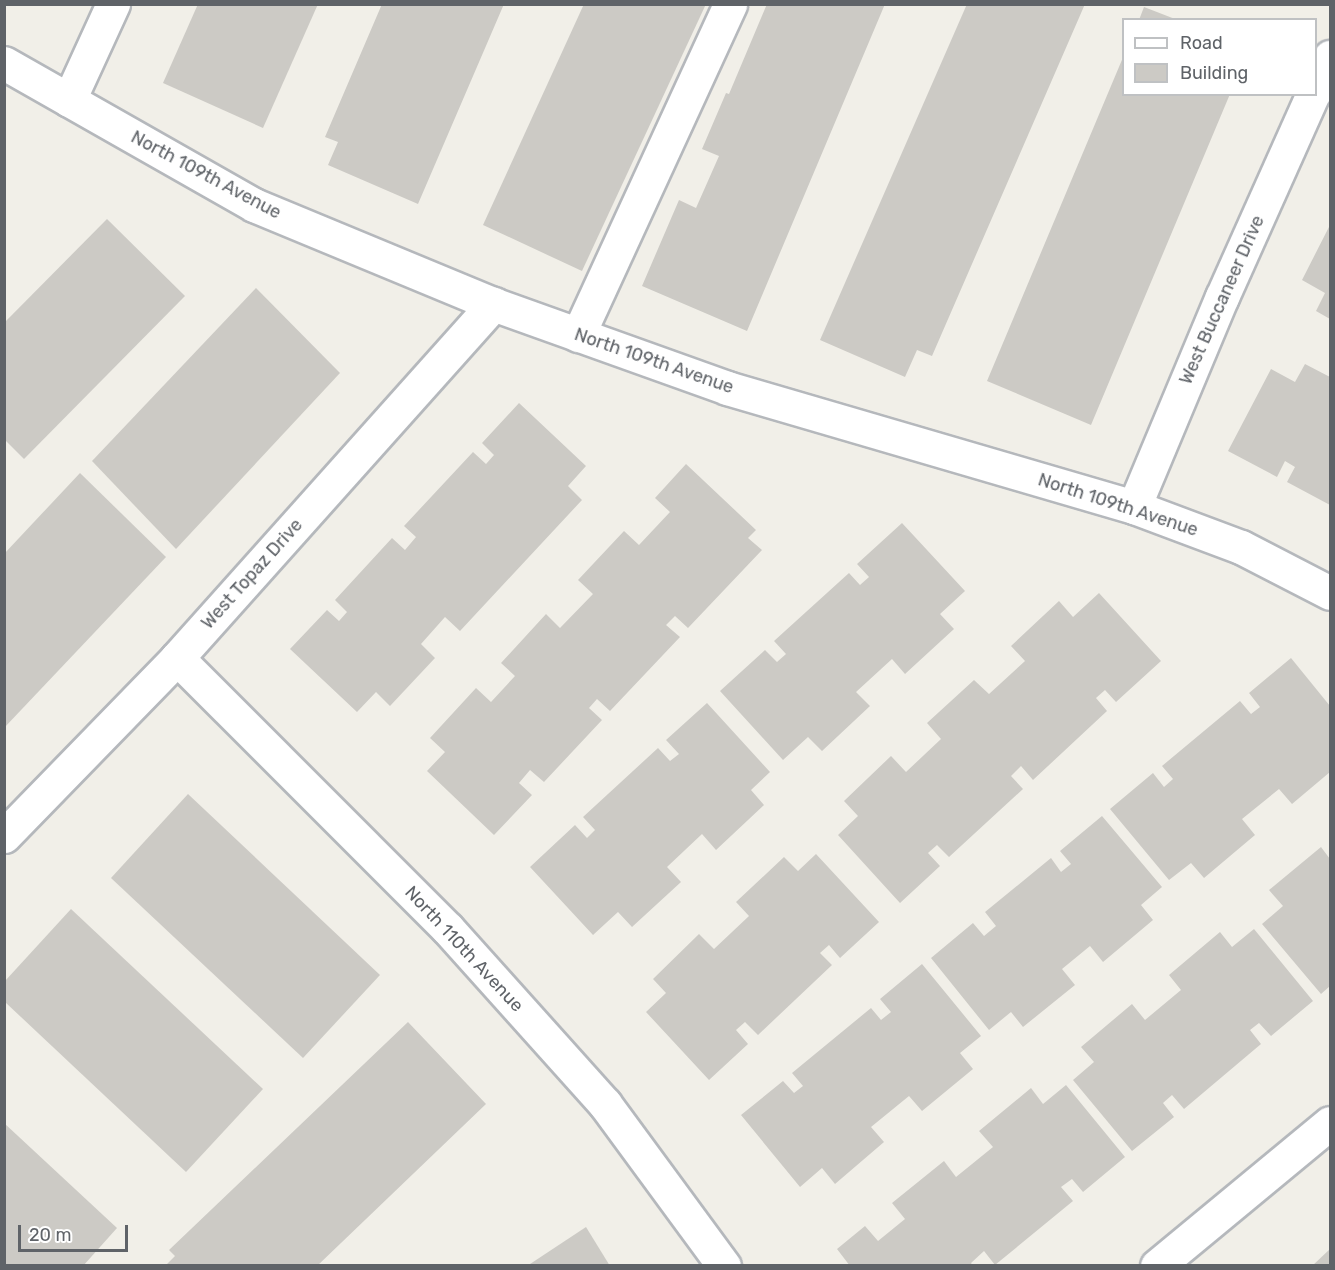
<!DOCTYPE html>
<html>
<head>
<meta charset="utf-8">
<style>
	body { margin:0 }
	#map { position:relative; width:1335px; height:1270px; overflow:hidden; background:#f1efe8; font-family:Rubik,sans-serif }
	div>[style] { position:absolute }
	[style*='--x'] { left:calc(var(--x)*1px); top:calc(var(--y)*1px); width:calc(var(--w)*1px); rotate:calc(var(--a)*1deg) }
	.building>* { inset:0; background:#cccac5 }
	.roads { filter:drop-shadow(2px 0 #b5b8bc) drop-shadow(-2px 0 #b5b8bc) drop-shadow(0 2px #b5b8bc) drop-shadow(0 -2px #b5b8bc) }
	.minor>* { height:33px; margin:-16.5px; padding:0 16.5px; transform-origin:16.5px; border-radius:16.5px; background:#fff }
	span { translate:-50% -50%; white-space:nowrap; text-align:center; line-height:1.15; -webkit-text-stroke:4.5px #fff; paint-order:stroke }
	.street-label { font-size:18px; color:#5f6368 }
	.frame { position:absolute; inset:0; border:6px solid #5f6368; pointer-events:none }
	.legend { position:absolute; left:1122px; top:18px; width:195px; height:78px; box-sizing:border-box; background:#fff; border:2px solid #bfc1c3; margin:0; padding:8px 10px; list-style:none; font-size:18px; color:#5f6368 }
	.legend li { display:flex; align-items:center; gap:12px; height:30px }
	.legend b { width:30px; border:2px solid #bfc1c3 }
	.scale { position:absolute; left:18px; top:1225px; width:110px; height:27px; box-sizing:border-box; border:3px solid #5f6368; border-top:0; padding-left:8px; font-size:18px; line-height:21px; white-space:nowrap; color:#5f6368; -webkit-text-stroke:4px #fff; paint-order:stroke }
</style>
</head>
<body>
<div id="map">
	<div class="building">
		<div style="clip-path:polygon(198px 4px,318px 4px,263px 128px,163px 83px)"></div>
		<div style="clip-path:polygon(382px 4px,504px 4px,418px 204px,328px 165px,338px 142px,325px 137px)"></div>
		<div style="clip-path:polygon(584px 4px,706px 4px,582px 271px,483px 225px)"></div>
		<div style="clip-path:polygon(767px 4px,885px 4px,747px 331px,642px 286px,679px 200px,696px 208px,719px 156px,702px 149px,726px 93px,729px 94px)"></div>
		<div style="clip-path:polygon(967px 4px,1085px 4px,932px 356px,917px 350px,905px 377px,820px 340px)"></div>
		<div style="clip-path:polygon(1144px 7px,1175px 19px,1175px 20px,1139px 20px)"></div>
		<div style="clip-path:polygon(1124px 55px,1124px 94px,1230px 94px,1091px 425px,987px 381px)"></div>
		<div style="clip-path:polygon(107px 219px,185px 296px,24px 459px,4px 439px,4px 323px)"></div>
		<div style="clip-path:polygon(1330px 225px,1330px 319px,1316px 311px,1325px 293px,1302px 280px)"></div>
		<div style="clip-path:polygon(256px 288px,340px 373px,176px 549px,92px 461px)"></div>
		<div style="clip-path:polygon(1305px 364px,1330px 377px,1330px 505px,1287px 482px,1295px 467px,1285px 461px,1277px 477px,1228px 451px,1271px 369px,1295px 382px)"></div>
		<div style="clip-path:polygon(519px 403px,586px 466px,568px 486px,582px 500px,460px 631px,445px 617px,421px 644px,435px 658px,390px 706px,376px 692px,357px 712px,290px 649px,327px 610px,339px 621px,347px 612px,335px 600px,392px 538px,405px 550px,416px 537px,404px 526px,473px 452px,486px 464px,494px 455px,482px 443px)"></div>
		<div style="clip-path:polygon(686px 464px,756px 530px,748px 538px,762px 550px,688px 628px,675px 616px,666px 625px,680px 637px,610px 711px,597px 699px,589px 708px,602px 720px,544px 782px,530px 770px,519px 783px,532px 795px,494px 835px,427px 771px,445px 752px,430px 738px,476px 688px,491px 702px,515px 676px,501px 663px,546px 614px,560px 628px,593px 594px,578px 580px,624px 531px,639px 545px,670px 512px,655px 498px)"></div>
		<div style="clip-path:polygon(80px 473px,166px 557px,4px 728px,4px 554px)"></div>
		<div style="clip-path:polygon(902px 523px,965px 591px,940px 614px,954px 629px,905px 674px,892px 659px,856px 692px,870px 706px,822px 751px,808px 737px,783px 760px,720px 691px,765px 650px,777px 662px,786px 654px,774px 641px,849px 573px,860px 585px,869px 577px,857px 564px)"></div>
		<div style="clip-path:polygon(1099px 593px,1161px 661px,1116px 702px,1105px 690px,1096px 698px,1107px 711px,1033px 780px,1021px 766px,1011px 776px,1023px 789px,949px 857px,937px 845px,928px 853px,940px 866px,900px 903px,838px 835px,858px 816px,844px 801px,891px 756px,906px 772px,941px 739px,927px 723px,974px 680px,989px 694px,1025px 661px,1011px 646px,1059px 601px,1073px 617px)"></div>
		<div style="clip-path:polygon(1291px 658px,1330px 706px,1330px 772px,1292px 804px,1279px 789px,1242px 819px,1255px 835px,1204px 878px,1191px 863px,1169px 880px,1110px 809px,1153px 773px,1164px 787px,1173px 779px,1162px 766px,1240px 701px,1251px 714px,1260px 707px,1249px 693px)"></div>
		<div style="clip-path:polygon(707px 703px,770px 772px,751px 790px,764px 805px,716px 850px,702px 834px,667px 867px,681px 882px,632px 927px,618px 912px,593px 935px,530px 867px,575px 825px,587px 838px,595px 830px,583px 817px,658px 748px,670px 761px,679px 754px,666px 740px)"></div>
		<div style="clip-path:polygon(188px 794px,380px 975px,303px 1058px,111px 878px)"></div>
		<div style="clip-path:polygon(1102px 816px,1162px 887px,1141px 905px,1153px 920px,1103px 962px,1090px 946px,1062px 969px,1075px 985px,1023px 1027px,1011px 1012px,989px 1030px,931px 958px,973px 923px,984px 936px,996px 926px,985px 912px,1051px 858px,1061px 872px,1071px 864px,1060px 851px)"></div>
		<div style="clip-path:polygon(1321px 847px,1330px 859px,1330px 986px,1321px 994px,1262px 924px,1283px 906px,1269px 890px)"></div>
		<div style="clip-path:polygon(816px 854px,879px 922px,840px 958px,829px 945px,820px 953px,832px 965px,758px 1035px,745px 1022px,736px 1030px,748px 1044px,709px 1080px,646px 1012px,666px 993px,653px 979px,699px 934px,714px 949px,749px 916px,736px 902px,784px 857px,798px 871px)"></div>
		<div style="clip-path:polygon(71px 909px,263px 1089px,186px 1172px,5px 1002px,5px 981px)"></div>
		<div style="clip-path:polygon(1254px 929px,1313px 1001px,1271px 1036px,1259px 1023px,1250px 1030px,1261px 1044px,1184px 1109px,1172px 1095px,1163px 1103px,1174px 1117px,1132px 1151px,1073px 1080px,1094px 1062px,1081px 1047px,1132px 1004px,1145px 1020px,1181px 990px,1169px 975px,1220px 932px,1232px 947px)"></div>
		<div style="clip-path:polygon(922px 964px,981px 1036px,960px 1053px,973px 1069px,922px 1111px,909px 1096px,871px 1127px,884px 1142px,835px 1184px,822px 1168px,800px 1187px,741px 1115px,783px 1081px,794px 1093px,803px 1086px,792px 1073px,871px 1008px,881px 1020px,891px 1012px,880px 999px)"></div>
		<div style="clip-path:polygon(408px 1022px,486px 1104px,317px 1266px,165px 1266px,175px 1256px,169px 1250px)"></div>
		<div style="clip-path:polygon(1066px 1085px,1125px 1157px,1083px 1192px,1072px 1179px,1061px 1187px,1073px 1201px,995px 1265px,984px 1251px,971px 1263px,973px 1266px,850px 1266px,837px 1249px,865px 1226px,878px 1241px,905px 1219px,892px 1203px,944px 1161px,956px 1177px,993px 1147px,979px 1131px,1031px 1088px,1043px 1104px)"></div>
		<div style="clip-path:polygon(4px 1123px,117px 1228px,83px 1266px,4px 1266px)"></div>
		<div style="clip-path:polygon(586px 1227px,610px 1266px,527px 1266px)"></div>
		<div style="clip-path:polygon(1330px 1249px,1330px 1266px,1312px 1266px)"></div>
	</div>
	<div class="roads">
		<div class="minor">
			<div style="--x:4;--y:63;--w:288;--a:29.6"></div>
			<div style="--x:254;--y:205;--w:259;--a:22.5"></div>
			<div style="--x:493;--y:304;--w:249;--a:19.7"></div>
			<div style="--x:727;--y:388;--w:424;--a:16.3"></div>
			<div style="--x:1134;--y:507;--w:114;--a:20.5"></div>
			<div style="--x:1241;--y:547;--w:100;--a:27.3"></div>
			<div style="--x:1316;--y:90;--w:36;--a:-67"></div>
			<div style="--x:69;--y:100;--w:106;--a:-65.4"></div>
			<div style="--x:578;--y:335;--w:364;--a:-65.3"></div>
			<div style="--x:1134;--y:507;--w:228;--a:-67.3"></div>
			<div style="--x:1222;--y:297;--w:222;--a:-65.9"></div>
			<div style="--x:177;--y:658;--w:383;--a:45"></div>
			<div style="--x:448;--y:929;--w:235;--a:48.1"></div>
			<div style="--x:605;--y:1104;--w:201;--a:53.7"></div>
			<div style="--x:4;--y:836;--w:248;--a:-45.8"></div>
			<div style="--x:177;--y:658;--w:475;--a:-48.2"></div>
			<div style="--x:1157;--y:1266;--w:224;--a:-39.6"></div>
		</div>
	</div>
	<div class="street-label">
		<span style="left:206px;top:175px;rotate:28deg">North 109th Avenue</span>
		<span style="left:1222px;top:300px;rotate:-66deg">West Buccaneer Drive</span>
		<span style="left:654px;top:361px;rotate:19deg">North 109th Avenue</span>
		<span style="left:1118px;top:505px;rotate:18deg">North 109th Avenue</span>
		<span style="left:252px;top:574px;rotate:-48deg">West Topaz Drive</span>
		<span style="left:464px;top:949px;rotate:47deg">North 110th Avenue</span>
	</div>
	<div class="frame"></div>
	<ul class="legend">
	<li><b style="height:8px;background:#fff"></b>Road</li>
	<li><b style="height:16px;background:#cccac5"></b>Building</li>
	</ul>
	<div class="scale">20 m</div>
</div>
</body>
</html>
